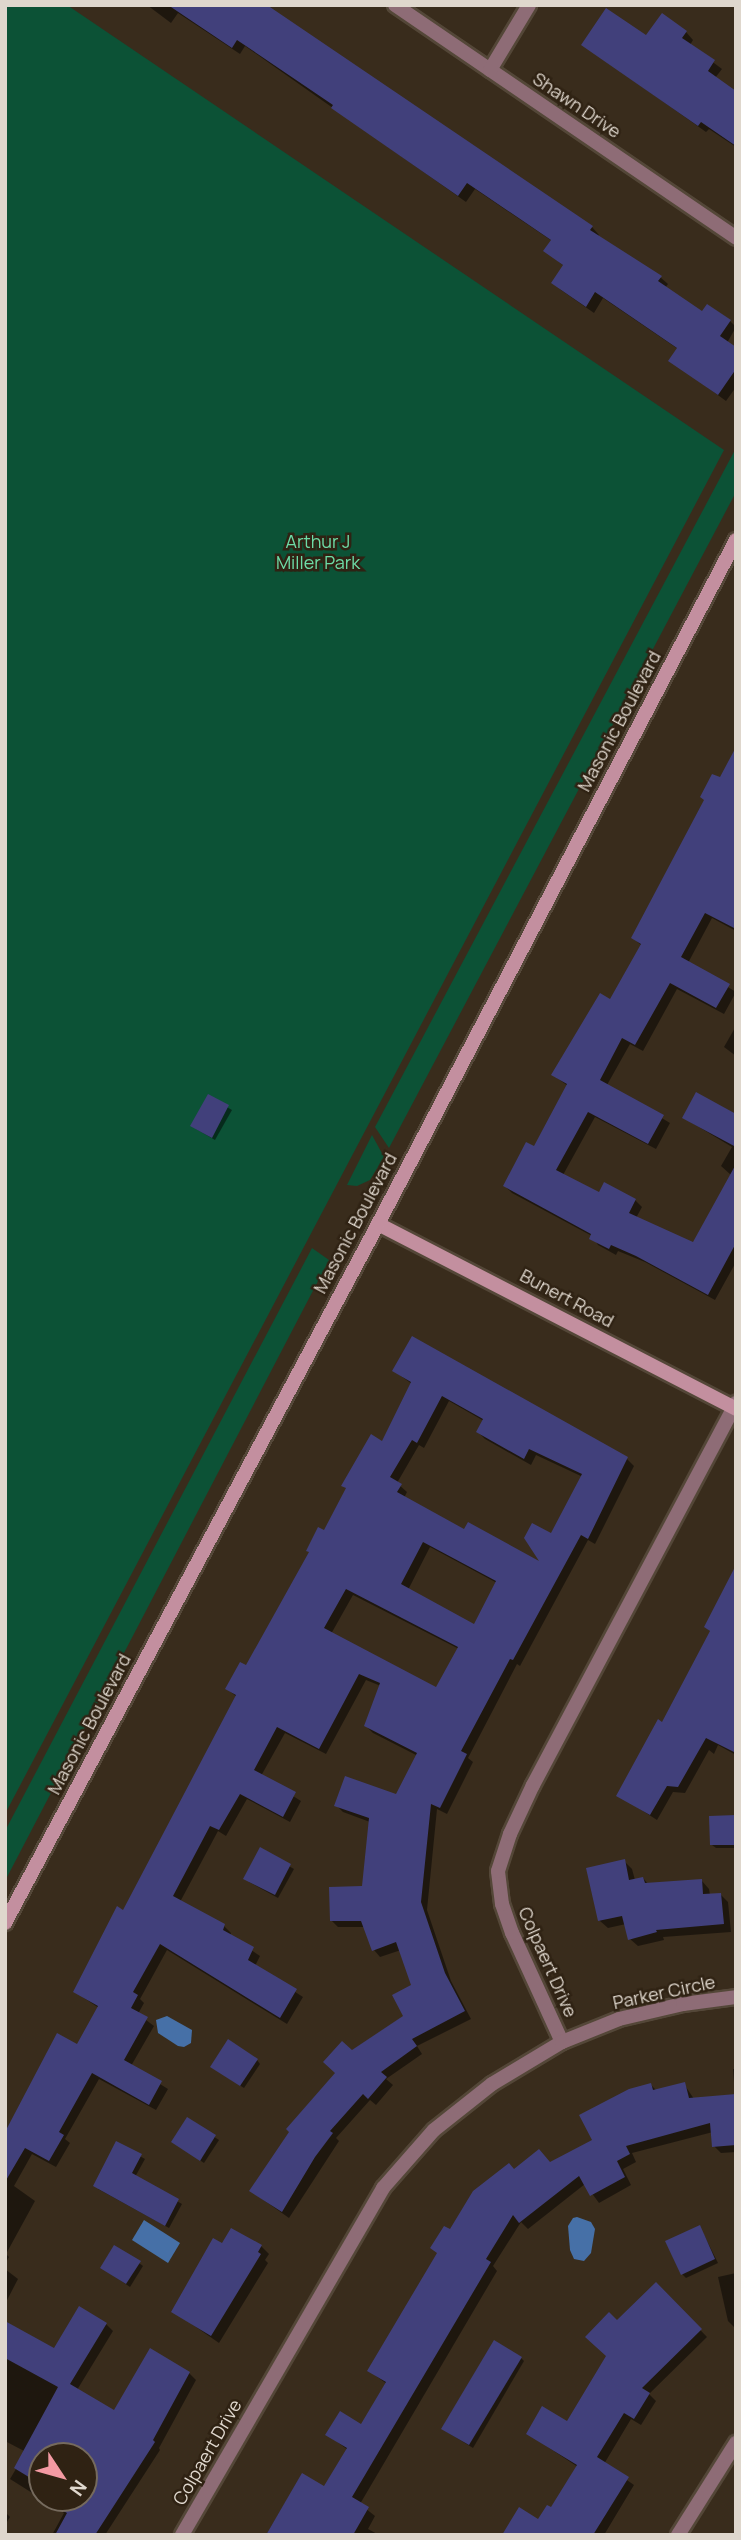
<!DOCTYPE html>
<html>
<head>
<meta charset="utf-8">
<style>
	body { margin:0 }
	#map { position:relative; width:741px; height:2540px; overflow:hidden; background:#392c1c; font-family:Manrope,sans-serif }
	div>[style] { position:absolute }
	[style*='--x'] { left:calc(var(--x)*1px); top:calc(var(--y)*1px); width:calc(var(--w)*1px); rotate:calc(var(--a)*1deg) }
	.green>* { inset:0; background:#0c5236 }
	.water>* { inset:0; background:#4670a7 }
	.shadow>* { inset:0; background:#0007 }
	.building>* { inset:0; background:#41407b }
	.roads { filter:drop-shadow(2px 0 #544738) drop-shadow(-2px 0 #544738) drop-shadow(0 2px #544738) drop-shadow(0 -2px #544738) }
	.street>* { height:14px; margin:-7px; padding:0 7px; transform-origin:7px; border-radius:7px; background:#8e6c76 }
	.secondary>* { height:14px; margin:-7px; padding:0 7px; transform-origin:7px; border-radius:7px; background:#c38f9f }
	span { translate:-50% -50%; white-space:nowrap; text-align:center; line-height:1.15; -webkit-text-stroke:5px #2f2213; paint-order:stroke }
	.street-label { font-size:18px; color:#dfd7cd }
	.park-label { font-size:18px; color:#6ddba6 }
	.frame { position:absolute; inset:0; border:7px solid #dfd7cd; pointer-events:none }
	.north { position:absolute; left:28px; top:2442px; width:70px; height:70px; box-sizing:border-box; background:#2f2213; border:2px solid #756a5d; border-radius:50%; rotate:126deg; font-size:19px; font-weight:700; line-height:28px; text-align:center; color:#dfd7cd }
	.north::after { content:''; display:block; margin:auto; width:24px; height:32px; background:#f49aa3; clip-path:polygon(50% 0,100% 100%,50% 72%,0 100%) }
</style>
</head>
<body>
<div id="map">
	<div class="green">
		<div style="clip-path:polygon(5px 5px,67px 5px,724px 450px,5px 1814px)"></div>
		<div style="clip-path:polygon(736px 448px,736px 492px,389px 1148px,375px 1127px)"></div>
		<div style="clip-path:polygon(372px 1135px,384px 1157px,370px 1180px,357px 1186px,347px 1185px)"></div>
		<div style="clip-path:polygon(312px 1248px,329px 1260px,5px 1881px,5px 1831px)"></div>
	</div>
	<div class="water">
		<div style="clip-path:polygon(167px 2016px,192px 2030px,191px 2043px,184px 2047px,178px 2046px,158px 2033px,156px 2020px)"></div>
		<div style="clip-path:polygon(577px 2217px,591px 2222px,595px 2229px,591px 2253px,584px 2261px,574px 2259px,570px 2250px,568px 2226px,573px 2218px)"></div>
		<div style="clip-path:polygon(144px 2220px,180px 2243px,168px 2263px,132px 2240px)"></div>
	</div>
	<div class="shadow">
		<div style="clip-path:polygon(147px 5px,263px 5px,592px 227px,599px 235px,598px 237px,660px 277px,668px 284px,665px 288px,703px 313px,730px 321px,736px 327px,727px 343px,736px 349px,736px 387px,726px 401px,670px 360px,678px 349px,603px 298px,594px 313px,561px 290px,553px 283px,565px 267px,546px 251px,552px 241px,475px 189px,466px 202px,245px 46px,240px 54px,178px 13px,171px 23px)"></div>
		<div style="clip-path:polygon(686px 32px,693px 40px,690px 45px,722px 69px,715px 78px,736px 93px,736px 147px,709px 129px,706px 132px,583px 45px)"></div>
		<div style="clip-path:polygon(713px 776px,736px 896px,736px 931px,712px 918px,688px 963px,736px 992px,724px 1014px,677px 989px,643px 1051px,630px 1044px,607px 1085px,670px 1123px,656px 1149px,595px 1117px,563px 1175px,600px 1194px,635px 1200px,642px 1207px,636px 1218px,694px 1245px,731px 1175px,721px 1166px,732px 1147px,684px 1118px,736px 1116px,736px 1262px,715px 1300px,645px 1262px,618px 1251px,616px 1255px,598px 1245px,592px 1236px,512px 1193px,505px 1186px,534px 1149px,568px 1086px,553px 1075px,611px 1001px,642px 946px,633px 938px,705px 800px)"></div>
		<div style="clip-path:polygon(736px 1026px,736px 1056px,724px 1047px)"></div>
		<div style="clip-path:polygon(208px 1096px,232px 1110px,215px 1140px,196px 1129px)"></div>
		<div style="clip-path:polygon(evenodd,394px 1371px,627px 1459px,634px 1466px,595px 1544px,588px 1540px,520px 1666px,517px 1664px,468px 1758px,473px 1762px,447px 1814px,437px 1809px,427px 1910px,451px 1981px,471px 2019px,417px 2046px,422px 2054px,386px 2079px,393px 2085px,376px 2105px,370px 2100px,336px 2138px,339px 2141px,289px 2218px,251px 2191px,352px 2052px,405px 2016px,413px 1986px,401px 1950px,380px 1957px,374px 1950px,365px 1927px,338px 1927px,331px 1920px,364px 1888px,370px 1822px,343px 1812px,336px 1805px,397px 1796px,418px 1756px,373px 1733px,366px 1726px,381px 1686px,366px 1680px,326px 1754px,285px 1733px,261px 1776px,301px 1801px,290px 1822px,247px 1799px,226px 1836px,218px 1831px,180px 1902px,224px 1926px,231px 1933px,230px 1936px,260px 1956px,255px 1966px,303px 1997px,287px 2024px,167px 1950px,140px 1999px,144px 2003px,138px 2014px,154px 2026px,131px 2066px,168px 2089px,156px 2110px,99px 2079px,65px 2139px,70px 2143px,56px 2167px,32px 2154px,14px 2186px,35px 2201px,6px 2254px,9px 2257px,5px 2264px,5px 2136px,78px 2046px,99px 2008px,75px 1992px,124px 1912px,237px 1697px,227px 1689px,247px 1668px,325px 1532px,383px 1444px,412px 1384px,394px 1371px,449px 1401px,484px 1421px,478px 1432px,485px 1439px,531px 1465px,536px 1455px,583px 1477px,551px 1535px,544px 1566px,465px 1532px,404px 1498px,407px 1492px,397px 1483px,419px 1445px,424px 1448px,449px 1401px,394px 1371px,430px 1547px,497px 1583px,474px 1626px,408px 1590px,430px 1547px,394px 1371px,353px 1595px,459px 1649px,437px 1690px,331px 1634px,353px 1595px)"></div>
		<div style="clip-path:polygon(736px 1569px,736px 1755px,718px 1745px,714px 1754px,709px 1750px,685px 1793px,673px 1792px,657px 1820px,618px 1795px,663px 1724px,711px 1632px,706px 1627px)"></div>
		<div style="clip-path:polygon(736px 1817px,736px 1848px,716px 1848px,712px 1845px)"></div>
		<div style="clip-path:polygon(261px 1850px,294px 1869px,278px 1898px,249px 1882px)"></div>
		<div style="clip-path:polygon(624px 1861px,632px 1869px,635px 1880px,643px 1878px,649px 1885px,702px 1881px,709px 1889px,710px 1895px,721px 1895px,728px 1902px,731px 1932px,663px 1937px,664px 1940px,638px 1946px,630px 1939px,626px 1924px,608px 1928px,600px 1921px,588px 1870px)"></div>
		<div style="clip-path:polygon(257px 2060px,260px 2064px,244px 2088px,216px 2070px)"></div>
		<div style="clip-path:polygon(733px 2069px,736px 2069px,736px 2152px,721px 2153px,714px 2146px,713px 2132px,632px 2153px,636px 2162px,623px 2169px,631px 2185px,599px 2203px,585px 2184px,528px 2229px,521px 2222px,493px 2266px,497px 2271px,360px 2504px,375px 2516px,368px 2529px,379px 2535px,266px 2535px,302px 2475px,325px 2488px,348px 2450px,328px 2435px,362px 2426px,387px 2384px,369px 2371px,450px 2232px,515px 2171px,550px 2164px,594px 2140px,651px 2085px,657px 2091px,684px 2084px,694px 2099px,735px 2096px)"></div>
		<div style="clip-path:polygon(188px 2120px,219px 2140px,204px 2163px,177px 2145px)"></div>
		<div style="clip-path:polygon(117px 2143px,145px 2159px,135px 2177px,182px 2204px,169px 2228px,98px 2189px)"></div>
		<div style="clip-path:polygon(700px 2227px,718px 2263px,686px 2278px,682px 2274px)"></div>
		<div style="clip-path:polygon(222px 2245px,261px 2246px,269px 2254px,265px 2260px,268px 2263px,219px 2343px,173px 2311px)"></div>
		<div style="clip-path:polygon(139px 2263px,143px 2266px,130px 2287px,102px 2268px)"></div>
		<div style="clip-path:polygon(5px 2269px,18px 2279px,5px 2304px)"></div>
		<div style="clip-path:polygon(736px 2273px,736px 2329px,728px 2321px,718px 2277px)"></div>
		<div style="clip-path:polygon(656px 2284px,707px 2337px,649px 2394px,656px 2401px,641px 2425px,631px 2419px,604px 2464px,634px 2485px,604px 2535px,504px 2535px,539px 2521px,551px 2510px,578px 2467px,528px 2434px,568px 2424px,608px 2357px,617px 2322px)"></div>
		<div style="clip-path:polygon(evenodd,106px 2324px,113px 2331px,77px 2390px,114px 2412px,189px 2373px,196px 2380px,159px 2448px,160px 2450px,105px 2535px,52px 2535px,64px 2513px,10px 2479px,26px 2452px,5px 2441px,5px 2338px,55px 2350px,106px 2324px,42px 2456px,84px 2456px,84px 2498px,42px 2498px,42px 2456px)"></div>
		<div style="clip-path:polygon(521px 2358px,524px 2361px,473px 2448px,447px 2432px)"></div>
		<div style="clip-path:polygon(5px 2512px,10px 2517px,5px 2525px)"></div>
	</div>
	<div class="building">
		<div style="clip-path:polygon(168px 5px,267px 5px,593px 226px,590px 230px,662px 276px,658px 281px,702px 311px,707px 304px,731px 320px,720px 336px,736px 347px,736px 369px,718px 395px,668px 361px,677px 348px,595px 292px,586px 307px,551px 283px,563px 265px,543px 251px,551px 240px,467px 183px,458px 196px,331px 108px,333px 105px,237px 40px,232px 48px)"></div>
		<div style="clip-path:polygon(606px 8px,646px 35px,662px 13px,687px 31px,682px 38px,715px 60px,708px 71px,736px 91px,736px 146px,701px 122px,698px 126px,581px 45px)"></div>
		<div style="clip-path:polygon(736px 747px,736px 929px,705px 913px,681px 957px,730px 984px,716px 1008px,670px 983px,635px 1045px,622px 1038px,600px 1080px,664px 1115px,648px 1144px,588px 1112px,556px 1170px,599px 1192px,604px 1182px,636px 1199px,629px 1213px,693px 1242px,736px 1164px,736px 1243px,708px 1295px,636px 1256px,611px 1245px,609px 1249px,589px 1239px,591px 1234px,503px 1186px,526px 1142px,534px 1146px,567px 1084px,551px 1075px,600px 993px,610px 999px,641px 944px,631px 938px,704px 800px,700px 797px,712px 774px,720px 777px)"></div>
		<div style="clip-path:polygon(696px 1092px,736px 1114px,736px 1147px,682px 1118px)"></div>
		<div style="clip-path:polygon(208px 1094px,229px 1105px,212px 1138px,190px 1126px)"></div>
		<div style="clip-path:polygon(evenodd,412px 1336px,628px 1457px,588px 1539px,581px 1535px,513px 1660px,510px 1659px,461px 1751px,467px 1754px,440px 1808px,431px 1804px,421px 1902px,445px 1973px,465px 2011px,412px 2039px,417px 2046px,381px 2072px,387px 2077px,368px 2099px,363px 2094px,330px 2131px,333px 2133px,315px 2157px,282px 2212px,249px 2191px,289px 2132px,286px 2129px,335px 2073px,323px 2062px,342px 2041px,352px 2050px,403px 2016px,392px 1995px,411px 1985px,396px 1942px,372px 1951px,361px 1921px,330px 1921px,329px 1887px,362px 1886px,369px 1818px,334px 1806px,345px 1776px,396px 1794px,417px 1753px,364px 1726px,380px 1683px,359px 1674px,319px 1749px,277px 1727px,254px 1770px,296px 1792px,283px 1817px,240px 1794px,219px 1830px,210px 1826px,173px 1896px,225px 1924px,223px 1930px,254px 1947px,248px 1960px,297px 1989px,280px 2018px,160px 1944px,133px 1992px,138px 1995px,131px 2008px,148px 2017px,124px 2060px,162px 2081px,149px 2105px,92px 2073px,59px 2132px,64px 2135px,49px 2161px,25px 2148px,5px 2182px,5px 2132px,57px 2033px,77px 2044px,98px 2006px,73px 1992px,117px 1906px,123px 1910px,236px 1695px,225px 1689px,240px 1662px,246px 1665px,309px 1552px,306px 1551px,318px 1527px,324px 1530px,346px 1488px,341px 1486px,371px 1434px,382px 1441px,411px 1382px,392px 1371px,412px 1336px,442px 1396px,483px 1419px,476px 1432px,524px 1459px,529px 1449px,582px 1474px,551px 1533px,532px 1523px,524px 1538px,539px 1561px,468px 1522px,464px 1529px,397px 1492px,402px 1484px,390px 1477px,412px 1440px,417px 1443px,442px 1396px,412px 1336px,423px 1542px,496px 1581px,474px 1624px,401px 1584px,423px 1542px,412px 1336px,346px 1589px,458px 1647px,436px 1687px,324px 1628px,346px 1589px)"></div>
		<div style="clip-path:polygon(736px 1565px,736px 1753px,706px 1738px,678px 1787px,667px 1786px,650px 1815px,616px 1796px,658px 1719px,662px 1722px,710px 1631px,704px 1627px)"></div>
		<div style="clip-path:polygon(736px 1815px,736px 1845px,710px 1845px,709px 1816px)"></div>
		<div style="clip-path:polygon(260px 1847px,291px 1864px,275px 1895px,243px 1879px)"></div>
		<div style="clip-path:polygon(625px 1859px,629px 1880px,643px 1877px,645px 1883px,702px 1879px,703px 1894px,721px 1893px,724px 1924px,656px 1930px,657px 1932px,628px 1940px,622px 1916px,598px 1921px,586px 1868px)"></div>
		<div style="clip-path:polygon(228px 2039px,258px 2059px,240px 2086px,210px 2067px)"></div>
		<div style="clip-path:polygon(685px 2082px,689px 2098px,736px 2094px,736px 2145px,712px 2147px,710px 2123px,626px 2146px,630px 2154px,617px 2161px,625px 2177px,590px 2196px,579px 2176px,519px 2223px,513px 2215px,486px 2259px,491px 2262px,352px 2497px,369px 2507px,353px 2535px,266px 2535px,302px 2473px,324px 2486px,347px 2448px,325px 2435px,340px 2411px,361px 2424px,386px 2382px,367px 2371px,437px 2253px,430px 2248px,444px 2226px,450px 2229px,473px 2191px,509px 2163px,514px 2169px,539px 2149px,550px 2162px,592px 2140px,579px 2115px,629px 2089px,651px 2083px,653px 2090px)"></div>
		<div style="clip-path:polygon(187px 2117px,216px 2135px,200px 2161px,171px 2142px)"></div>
		<div style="clip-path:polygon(116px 2141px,142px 2154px,132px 2173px,179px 2199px,165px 2226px,93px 2186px)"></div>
		<div style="clip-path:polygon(700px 2225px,715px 2259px,681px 2275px,665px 2241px)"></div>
		<div style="clip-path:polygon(231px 2228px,262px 2245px,258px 2252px,261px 2254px,211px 2336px,171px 2312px,213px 2238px,222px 2243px)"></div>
		<div style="clip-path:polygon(114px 2245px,141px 2261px,126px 2284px,100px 2268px)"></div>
		<div style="clip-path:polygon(656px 2282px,702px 2329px,642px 2388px,650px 2393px,634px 2419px,624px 2413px,597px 2457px,629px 2477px,593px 2535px,502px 2535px,519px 2507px,538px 2519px,547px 2505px,551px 2507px,577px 2465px,526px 2434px,542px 2406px,567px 2421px,606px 2356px,585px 2337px,609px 2312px,617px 2320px)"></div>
		<div style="clip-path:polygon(79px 2306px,107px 2323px,70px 2384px,114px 2410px,150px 2348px,190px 2372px,153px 2440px,155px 2442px,95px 2535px,55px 2535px,67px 2513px,53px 2505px,57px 2498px,84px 2498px,84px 2456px,42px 2456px,42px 2485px,14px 2468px,58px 2387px,5px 2358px,5px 2321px,54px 2348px)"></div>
		<div style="clip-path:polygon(494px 2340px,522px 2357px,469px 2445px,441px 2429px)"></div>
	</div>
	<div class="roads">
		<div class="street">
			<div style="--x:395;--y:5;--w:413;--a:34.3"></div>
			<div style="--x:490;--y:70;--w:76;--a:-59"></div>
			<div style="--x:562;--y:2042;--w:120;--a:-114.6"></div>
			<div style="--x:512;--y:1933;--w:31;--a:-109"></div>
			<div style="--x:502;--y:1904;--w:33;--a:-97"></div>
			<div style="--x:498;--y:1871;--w:39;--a:-72"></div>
			<div style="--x:510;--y:1834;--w:54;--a:-64.9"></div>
			<div style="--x:533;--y:1785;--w:433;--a:-62"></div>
			<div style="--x:182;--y:2535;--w:401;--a:-59.9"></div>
			<div style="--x:383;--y:2188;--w:77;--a:-48.7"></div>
			<div style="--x:434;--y:2130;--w:74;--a:-38.4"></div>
			<div style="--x:492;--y:2084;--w:82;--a:-31"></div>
			<div style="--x:562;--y:2042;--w:61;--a:-22"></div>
			<div style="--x:619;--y:2019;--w:66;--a:-13.2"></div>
			<div style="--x:683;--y:2004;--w:53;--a:-7.5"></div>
			<div style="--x:678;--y:2535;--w:109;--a:-57.8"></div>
		</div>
		<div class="secondary">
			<div style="--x:378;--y:1224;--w:403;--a:27.3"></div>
			<div style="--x:5;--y:1923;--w:792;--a:-61.91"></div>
			<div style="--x:378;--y:1224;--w:772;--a:-62.37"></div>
		</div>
	</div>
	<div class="street-label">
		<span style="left:577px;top:105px;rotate:34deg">Shawn Drive</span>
		<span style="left:619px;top:721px;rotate:-62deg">Masonic Boulevard</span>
		<span style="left:355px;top:1223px;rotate:-62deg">Masonic Boulevard</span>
		<span style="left:567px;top:1298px;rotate:28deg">Bunert Road</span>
		<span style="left:89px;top:1724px;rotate:-62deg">Masonic Boulevard</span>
		<span style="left:548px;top:1962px;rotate:66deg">Colpaert Drive</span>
		<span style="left:664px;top:1992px;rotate:-12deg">Parker Circle</span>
		<span style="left:207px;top:2452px;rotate:-60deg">Colpaert Drive</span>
	</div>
	<div class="park-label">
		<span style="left:318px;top:552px">Arthur J<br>Miller Park</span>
	</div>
	<div class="frame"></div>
	<div class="north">N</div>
</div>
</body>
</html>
